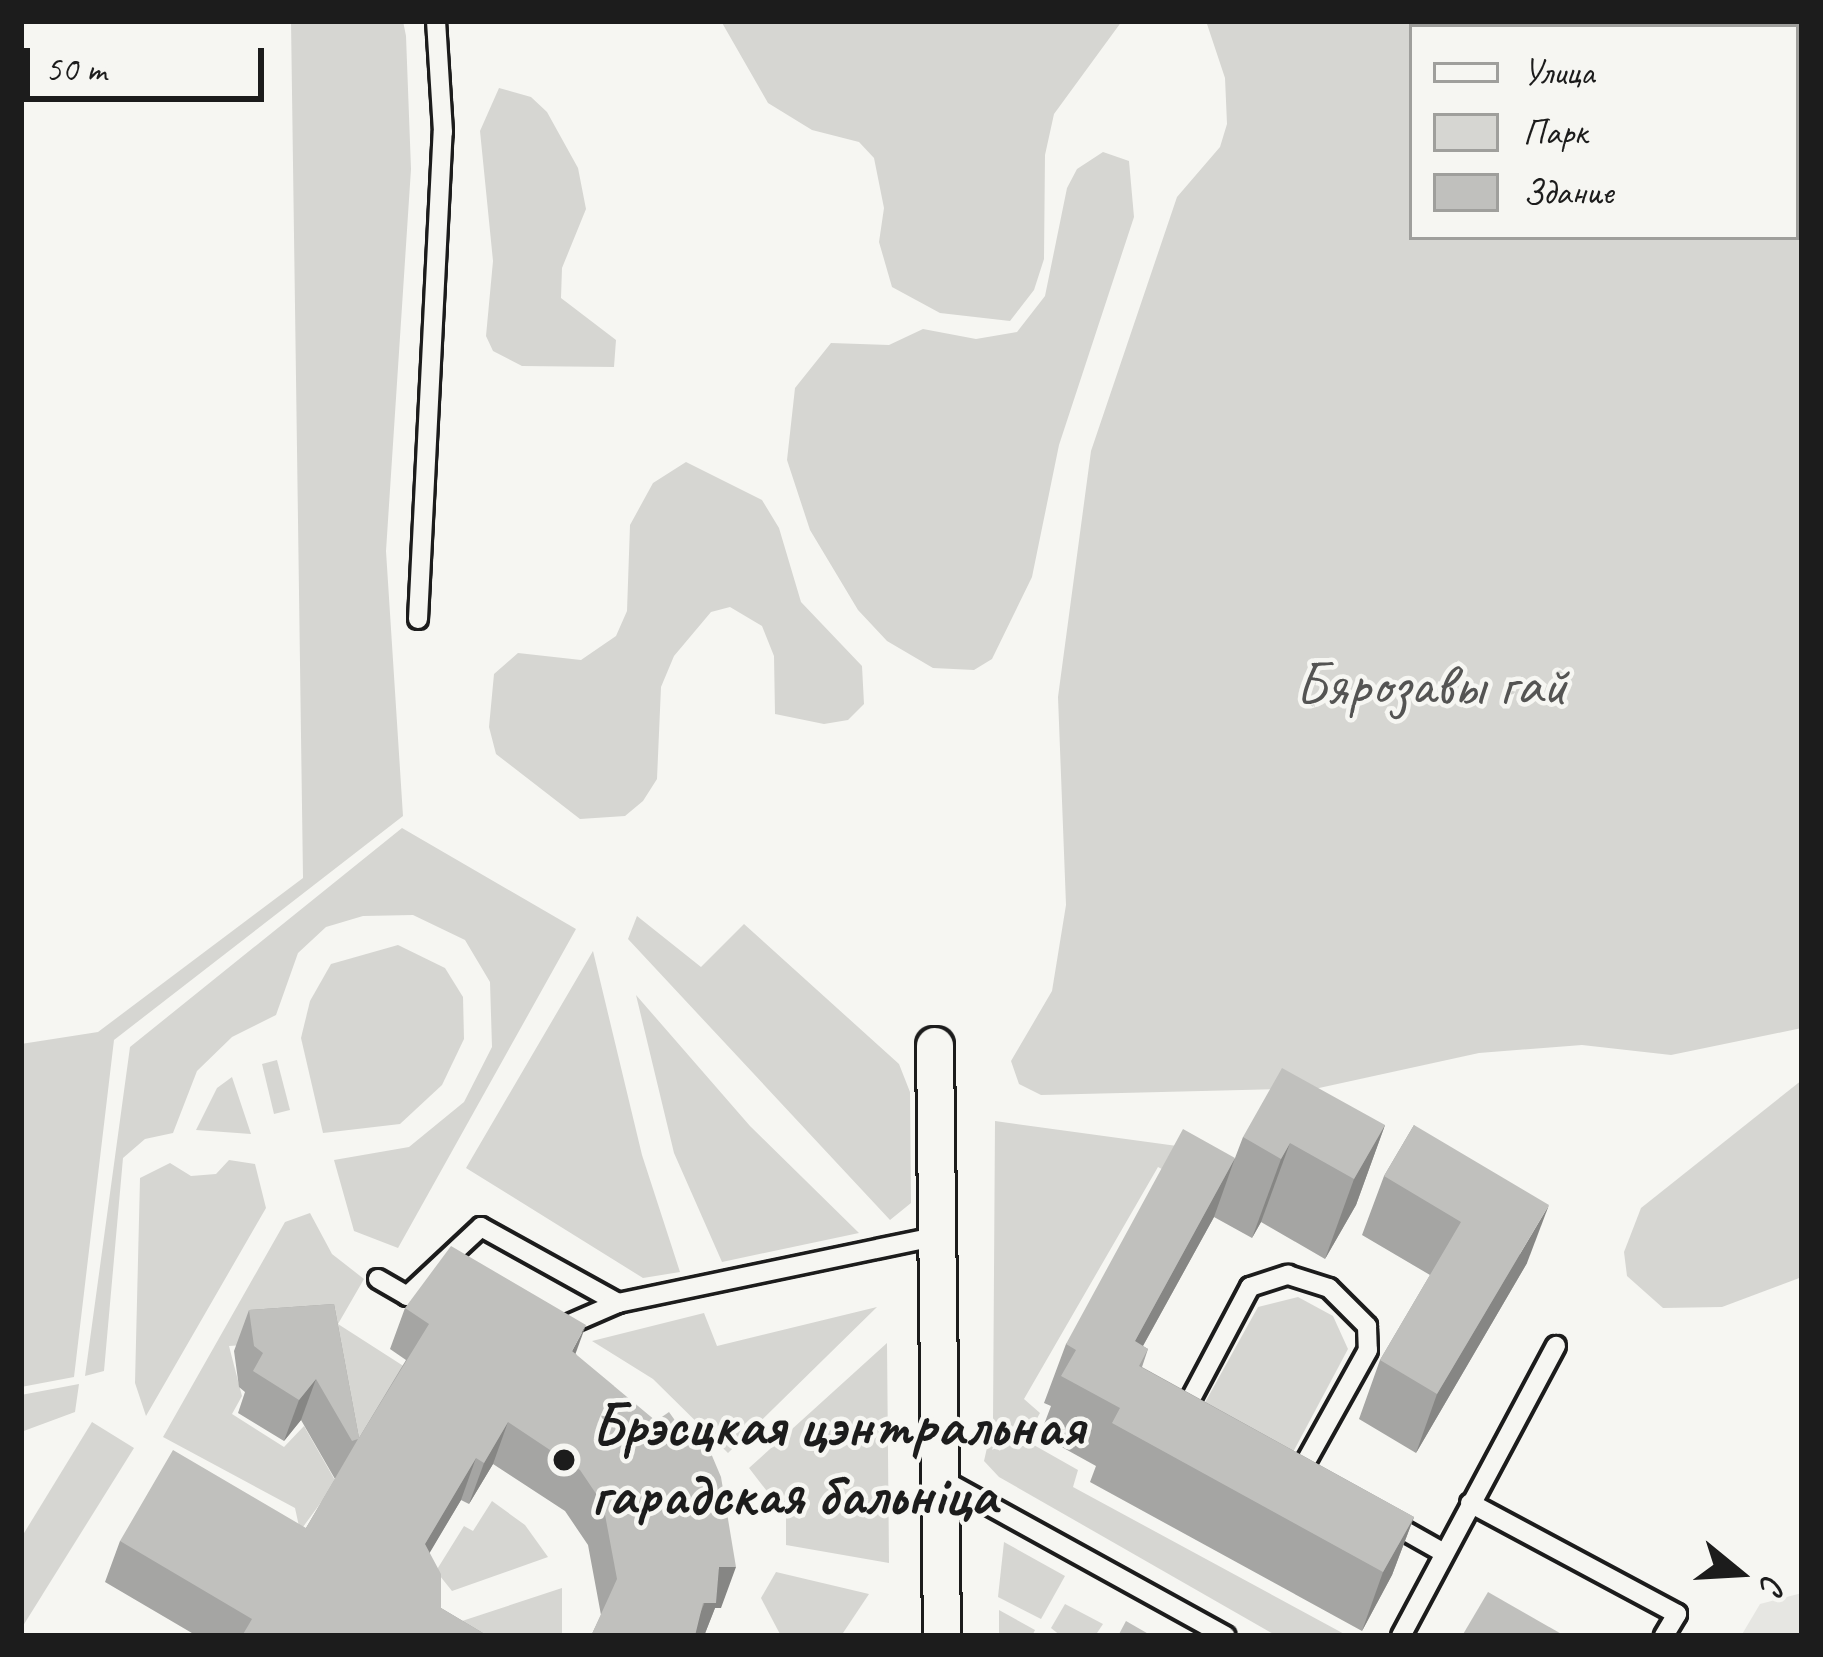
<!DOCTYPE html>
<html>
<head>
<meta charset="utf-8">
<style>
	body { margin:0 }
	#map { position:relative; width:1823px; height:1657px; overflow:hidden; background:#f6f6f2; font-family:Caveat,sans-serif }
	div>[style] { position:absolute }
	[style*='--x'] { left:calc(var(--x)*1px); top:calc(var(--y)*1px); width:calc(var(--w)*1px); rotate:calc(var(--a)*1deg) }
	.built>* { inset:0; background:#e6e6e2 }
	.green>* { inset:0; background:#d6d6d2 }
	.roads { filter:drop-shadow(3px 0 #1c1c1c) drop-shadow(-3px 0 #1c1c1c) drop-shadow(0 3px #1c1c1c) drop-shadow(0 -3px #1c1c1c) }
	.lane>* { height:18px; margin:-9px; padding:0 9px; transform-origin:9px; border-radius:9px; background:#f6f6f2 }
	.street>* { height:36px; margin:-18px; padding:0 18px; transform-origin:18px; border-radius:18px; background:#f6f6f2 }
	.wall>* { inset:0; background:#a5a5a3 }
	.shaded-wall>* { inset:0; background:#868684 }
	.building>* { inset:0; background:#c0c0bd }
	.dots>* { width:33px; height:33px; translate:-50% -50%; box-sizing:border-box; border:6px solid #f6f6f2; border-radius:50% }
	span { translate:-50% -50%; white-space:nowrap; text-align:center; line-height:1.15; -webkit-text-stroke:9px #f6f6f2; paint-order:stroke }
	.park-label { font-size:60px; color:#545453 }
	.poi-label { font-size:60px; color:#1c1c1c; font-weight:700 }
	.left { translate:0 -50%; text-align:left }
	.frame { position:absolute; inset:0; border:24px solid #1c1c1c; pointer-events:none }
	.legend { position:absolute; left:1409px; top:24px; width:390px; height:216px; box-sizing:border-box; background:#f6f6f2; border:3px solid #9f9f9c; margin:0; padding:15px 21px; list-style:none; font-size:36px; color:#1c1c1c }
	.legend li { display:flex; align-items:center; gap:24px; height:60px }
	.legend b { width:60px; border:3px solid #9f9f9c }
	.north { position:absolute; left:1679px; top:1513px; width:120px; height:120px; -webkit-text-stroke:9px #f6f6f2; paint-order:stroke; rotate:108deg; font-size:33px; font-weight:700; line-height:48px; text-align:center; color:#1c1c1c }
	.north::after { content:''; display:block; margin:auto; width:42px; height:54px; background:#1c1c1c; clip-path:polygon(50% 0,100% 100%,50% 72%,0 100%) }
	.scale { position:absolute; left:24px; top:48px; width:240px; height:54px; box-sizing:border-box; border:6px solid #1c1c1c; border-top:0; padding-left:15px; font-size:36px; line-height:42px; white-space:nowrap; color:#1c1c1c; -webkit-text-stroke:9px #f6f6f2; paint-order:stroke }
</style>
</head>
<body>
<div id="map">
	<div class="built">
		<div style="clip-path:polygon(1802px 1593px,1802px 1636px,1741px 1636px,1760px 1604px)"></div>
	</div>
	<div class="green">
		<div style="clip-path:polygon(291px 21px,403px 21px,406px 36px,411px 169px,386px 551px,403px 816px,114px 1040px,74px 1377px,21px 1387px,21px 1044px,98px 1032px,303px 878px)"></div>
		<div style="clip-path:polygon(721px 21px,1122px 21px,1054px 114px,1045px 155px,1044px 259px,1034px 290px,1010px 321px,940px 313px,892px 287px,879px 242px,884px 208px,874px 158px,859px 142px,812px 130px,768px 103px)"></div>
		<div style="clip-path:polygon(evenodd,1206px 21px,1802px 21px,1802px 1028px,1671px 1055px,1582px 1045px,1479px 1053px,1319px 1088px,1041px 1095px,1019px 1084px,1011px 1061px,1052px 991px,1066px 905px,1058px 697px,1091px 451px,1177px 197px,1220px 147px,1227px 124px,1225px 78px,1206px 21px,1412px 27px,1796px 27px,1796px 237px,1412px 237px,1412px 27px)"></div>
		<div style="clip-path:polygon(499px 88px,531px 97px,547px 112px,578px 168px,586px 209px,562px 268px,561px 298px,616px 340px,614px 367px,522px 366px,493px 351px,486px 336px,493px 261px,480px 131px)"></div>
		<div style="clip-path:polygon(1103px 152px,1129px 161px,1134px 217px,1059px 445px,1032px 577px,992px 659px,974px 670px,933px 668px,887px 641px,858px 610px,810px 530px,787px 460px,795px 388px,831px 343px,889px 345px,923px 329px,976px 339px,1017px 332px,1045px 296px,1067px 188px,1077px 169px)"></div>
		<div style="clip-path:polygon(686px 462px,762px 500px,779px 528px,801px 602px,862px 666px,864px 704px,848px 720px,824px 724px,775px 714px,774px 656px,762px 626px,730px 607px,711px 612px,674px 656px,661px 687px,657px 779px,643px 801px,625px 816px,580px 819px,496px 754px,489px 727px,494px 674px,518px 653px,581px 660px,616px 636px,627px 611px,630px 525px,653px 483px)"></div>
		<div style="clip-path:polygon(402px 828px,576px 929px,398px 1248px,354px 1231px,334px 1160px,409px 1147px,464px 1102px,492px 1047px,490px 982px,465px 940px,413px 915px,363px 916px,326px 927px,298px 953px,276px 1015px,232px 1037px,197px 1071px,173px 1133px,145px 1139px,123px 1158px,104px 1371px,85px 1376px,130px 1047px)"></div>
		<div style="clip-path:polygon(637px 916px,701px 967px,744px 924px,899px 1064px,910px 1092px,911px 1203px,890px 1220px,628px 939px)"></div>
		<div style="clip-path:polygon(398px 945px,445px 968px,463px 997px,464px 1039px,442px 1085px,400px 1124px,323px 1133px,301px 1038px,310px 1001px,331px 964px)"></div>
		<div style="clip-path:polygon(593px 951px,642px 1155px,680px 1272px,643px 1278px,466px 1168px)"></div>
		<div style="clip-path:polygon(636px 995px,750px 1126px,859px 1233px,722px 1262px,674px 1153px)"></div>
		<div style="clip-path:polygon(277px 1060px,290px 1110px,274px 1114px,262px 1064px)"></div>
		<div style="clip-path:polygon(232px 1077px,251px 1134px,196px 1130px,217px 1088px)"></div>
		<div style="clip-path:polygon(1802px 1080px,1802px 1277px,1722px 1307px,1663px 1308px,1627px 1276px,1624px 1252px,1641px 1208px)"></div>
		<div style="clip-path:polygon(995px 1121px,1221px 1152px,1199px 1188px,1158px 1167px,1024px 1399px,1040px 1413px,1025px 1440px,1078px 1470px,1073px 1487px,1348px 1636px,1277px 1636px,999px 1477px,984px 1461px,993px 1421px)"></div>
		<div style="clip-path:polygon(229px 1160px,255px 1164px,266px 1208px,146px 1416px,135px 1383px,140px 1178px,170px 1163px,191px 1176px,216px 1174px)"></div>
		<div style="clip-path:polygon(310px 1213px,332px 1254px,364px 1279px,338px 1324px,405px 1367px,352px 1451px,323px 1340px,229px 1346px,242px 1396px,232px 1414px,284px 1447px,304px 1426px,336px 1482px,300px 1531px,295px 1508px,163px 1437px,285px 1222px)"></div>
		<div style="clip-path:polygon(1298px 1297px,1333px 1316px,1348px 1349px,1291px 1456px,1203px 1406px,1258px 1307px)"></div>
		<div style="clip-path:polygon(877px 1307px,728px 1453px,653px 1379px,592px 1341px,704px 1313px,717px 1346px)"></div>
		<div style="clip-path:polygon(887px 1343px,889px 1563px,786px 1545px,786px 1516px,749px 1468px)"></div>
		<div style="clip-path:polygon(79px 1384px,75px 1412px,21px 1432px,21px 1395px)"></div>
		<div style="clip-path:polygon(92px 1422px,134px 1448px,21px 1629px,21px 1538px)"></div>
		<div style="clip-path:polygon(492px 1501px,525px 1525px,548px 1557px,452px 1591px,436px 1571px,464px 1526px,473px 1531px)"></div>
		<div style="clip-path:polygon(1004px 1542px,1065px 1576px,1041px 1619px,998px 1597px)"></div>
		<div style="clip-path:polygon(776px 1572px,869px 1594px,841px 1636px,781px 1636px,761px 1598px)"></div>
		<div style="clip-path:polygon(562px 1588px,562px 1636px,461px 1636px,462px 1621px)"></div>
		<div style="clip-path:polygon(1065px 1604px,1103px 1624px,1095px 1636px,1061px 1636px,1051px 1628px)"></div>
		<div style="clip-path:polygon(999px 1610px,1035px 1630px,1032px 1636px,999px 1636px)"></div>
	</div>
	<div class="roads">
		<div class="lane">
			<div style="--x:418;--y:619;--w:488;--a:-87.1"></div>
			<div style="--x:443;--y:132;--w:111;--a:-93.6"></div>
			<div style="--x:378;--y:1279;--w:34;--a:30"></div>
			<div style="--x:407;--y:1296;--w:101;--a:-43"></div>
			<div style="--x:481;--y:1227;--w:157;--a:29"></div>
			<div style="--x:618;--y:1303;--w:323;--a:-11.8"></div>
			<div style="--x:556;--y:1330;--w:68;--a:-23.5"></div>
			<div style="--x:1194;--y:1413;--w:9;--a:-148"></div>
			<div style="--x:1186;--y:1408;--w:137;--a:-62.1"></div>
			<div style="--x:1250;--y:1287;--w:40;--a:-18"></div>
			<div style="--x:1288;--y:1275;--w:43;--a:17.6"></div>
			<div style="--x:1329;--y:1288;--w:54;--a:45"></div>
			<div style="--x:1367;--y:1326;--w:24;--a:88"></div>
			<div style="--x:1368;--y:1350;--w:140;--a:119.1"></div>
			<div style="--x:943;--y:1480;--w:323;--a:28.9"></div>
			<div style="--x:1470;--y:1503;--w:235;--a:28.2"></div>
			<div style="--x:1677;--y:1614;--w:26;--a:121"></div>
			<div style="--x:1391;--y:1523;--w:61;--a:29.5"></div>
			<div style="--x:1401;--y:1636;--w:329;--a:-61.9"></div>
		</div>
		<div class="street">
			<div style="--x:935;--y:1046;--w:590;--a:89.32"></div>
		</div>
	</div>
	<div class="wall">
		<div style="clip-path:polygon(1385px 1125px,1356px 1205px,1325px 1259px,1261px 1222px,1252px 1238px,1214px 1217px,1143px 1346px,1148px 1349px,1142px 1367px,1414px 1517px,1392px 1575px,1362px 1631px,1090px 1482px,1096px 1466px,1040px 1435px,1051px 1406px,1044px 1403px,1066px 1344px,1235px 1158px,1243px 1137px)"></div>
		<div style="clip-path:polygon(1414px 1125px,1527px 1263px,1416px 1453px,1359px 1419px,1380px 1360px,1430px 1275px,1362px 1235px,1384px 1176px)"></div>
		<div style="clip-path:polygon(334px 1304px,359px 1438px,406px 1360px,390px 1349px,405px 1308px,576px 1354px,721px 1608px,715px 1608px,704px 1636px,591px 1636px,601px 1615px,588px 1545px,565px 1511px,493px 1464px,469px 1504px,461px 1500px,429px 1553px,441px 1608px,488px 1636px,197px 1636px,105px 1582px,120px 1541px,306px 1528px,335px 1479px,301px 1420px,284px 1441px,238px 1413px,245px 1392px,239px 1387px,234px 1351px,249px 1310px)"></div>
	</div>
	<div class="shaded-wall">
		<div style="clip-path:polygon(1385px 1125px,1356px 1205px,1325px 1259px,1354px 1179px)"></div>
		<div style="clip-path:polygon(1290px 1143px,1261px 1222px,1252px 1238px,1281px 1159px)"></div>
		<div style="clip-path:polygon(1235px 1158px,1214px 1217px,1113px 1400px,1135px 1341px)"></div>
		<div style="clip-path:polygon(1549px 1205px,1527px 1263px,1416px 1453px,1437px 1394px)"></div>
		<div style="clip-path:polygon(586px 1325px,571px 1366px,572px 1351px)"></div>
		<div style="clip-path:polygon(316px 1379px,301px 1420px,284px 1441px,299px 1400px)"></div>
		<div style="clip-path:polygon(508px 1422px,493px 1464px,469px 1504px,484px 1463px)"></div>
		<div style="clip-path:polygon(476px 1458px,461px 1500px,410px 1586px,425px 1544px)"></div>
		<div style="clip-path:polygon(1414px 1517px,1392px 1575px,1362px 1631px,1383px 1572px)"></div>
		<div style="clip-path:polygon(719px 1567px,736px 1567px,721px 1608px,715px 1608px,704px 1636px,691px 1636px)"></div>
	</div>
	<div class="building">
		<div style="clip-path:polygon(1282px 1068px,1385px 1125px,1354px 1179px,1290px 1143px,1281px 1159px,1243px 1137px)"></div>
		<div style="clip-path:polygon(1414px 1125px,1549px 1205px,1437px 1394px,1380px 1360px,1461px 1222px,1384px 1176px)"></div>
		<div style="clip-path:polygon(1183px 1129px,1235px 1158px,1135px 1341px,1148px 1349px,1139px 1366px,1414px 1517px,1383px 1572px,1112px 1423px,1120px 1408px,1061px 1376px,1076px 1350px,1066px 1344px)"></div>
		<div style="clip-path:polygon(451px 1246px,586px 1325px,572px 1351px,656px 1421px,669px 1412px,689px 1440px,702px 1432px,721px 1477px,736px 1567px,719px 1567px,716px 1603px,703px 1603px,695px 1636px,591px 1636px,617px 1579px,603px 1504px,580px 1470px,508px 1422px,484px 1463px,476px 1458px,425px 1544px,441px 1574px,441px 1608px,488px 1636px,242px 1636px,252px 1619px,120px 1541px,173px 1450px,306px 1528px,358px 1439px,352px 1441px,316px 1379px,299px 1400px,253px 1371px,263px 1353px,254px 1346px,249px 1310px,334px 1304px,359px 1438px,429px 1324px,405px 1308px)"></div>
		<div style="clip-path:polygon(1488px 1592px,1565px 1636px,1462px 1636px)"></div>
		<div style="clip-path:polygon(1126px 1621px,1152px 1636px,1118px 1636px)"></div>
	</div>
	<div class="dots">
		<div style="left:564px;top:1460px;background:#1c1c1c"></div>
	</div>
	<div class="park-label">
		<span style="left:1431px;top:684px">Бярозавы гай</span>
	</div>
	<div class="poi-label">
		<span class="left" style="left:591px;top:1460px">Брэсцкая цэнтральная<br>гарадская бальніца</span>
	</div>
	<div class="frame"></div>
	<ul class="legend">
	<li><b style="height:15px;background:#f6f6f2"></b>Улица</li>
	<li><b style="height:33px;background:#d6d6d2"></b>Парк</li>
	<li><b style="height:33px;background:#c0c0bd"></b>Здание</li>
	</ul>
	<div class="north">С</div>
	<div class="scale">50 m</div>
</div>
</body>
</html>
